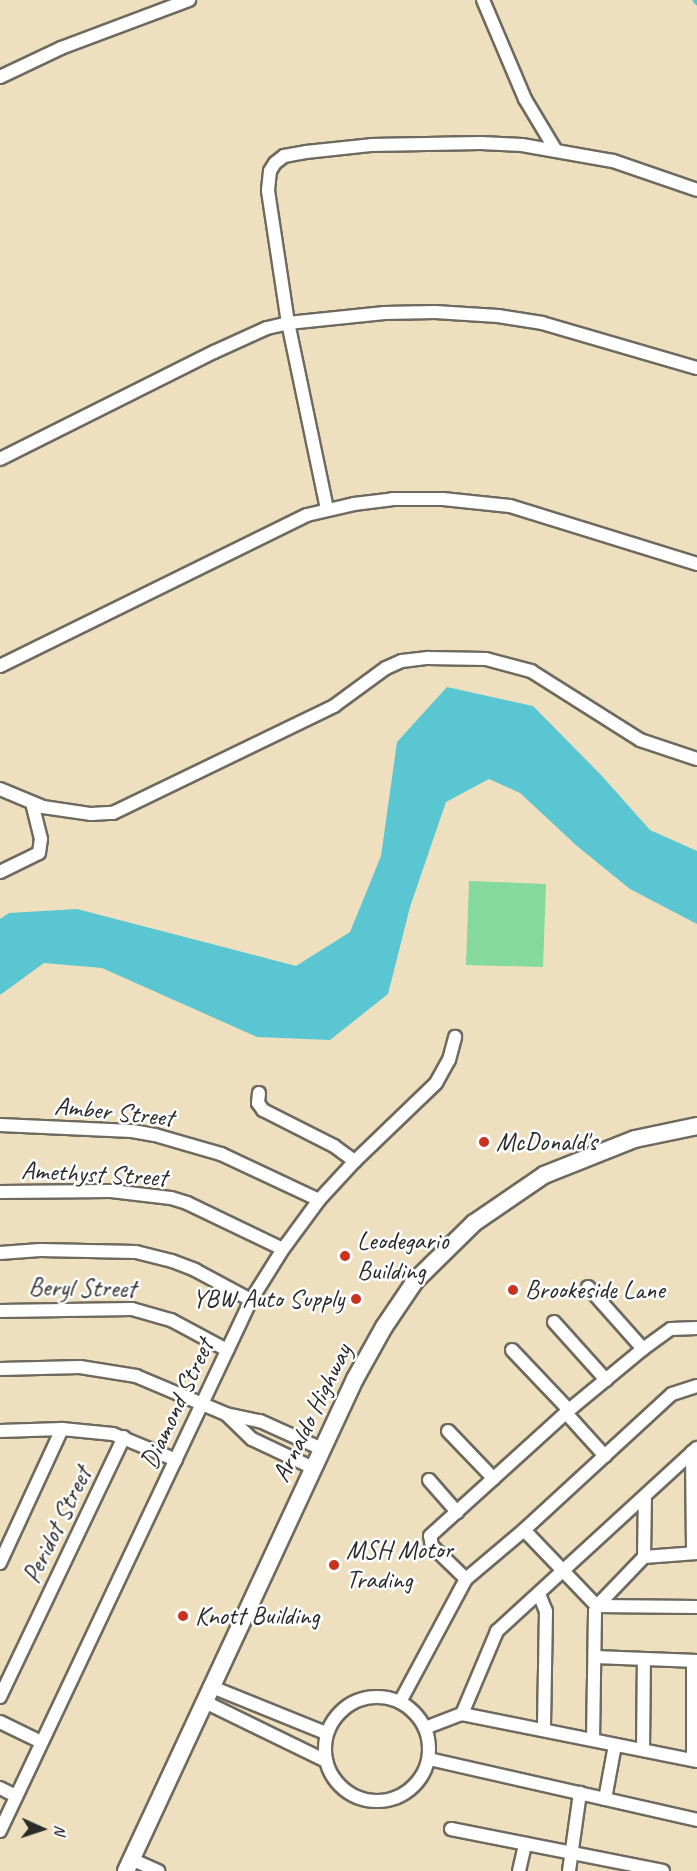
<!DOCTYPE html>
<html>
<head>
<meta charset="utf-8">
<style>
	body { margin:0 }
	#map { position:relative; width:697px; height:1871px; overflow:hidden; background:#eee0bf; font-family:Caveat,sans-serif }
	div>[style] { position:absolute }
	[style*='--x'] { left:calc(var(--x)*1px); top:calc(var(--y)*1px); width:calc(var(--w)*1px); rotate:calc(var(--a)*1deg) }
	.green>* { inset:0; background:#84d99b }
	.water>* { inset:0; background:#59c6d2 }
	.stream>* { height:4.5px; margin:-2.25px; padding:0 2.25px; transform-origin:2.25px; border-radius:2.25px; background:#59c6d2 }
	.roads { filter:drop-shadow(2px 0 #6f6a5f) drop-shadow(-2px 0 #6f6a5f) drop-shadow(0 2px #6f6a5f) drop-shadow(0 -2px #6f6a5f) }
	.street>* { height:12px; margin:-6px; padding:0 6px; transform-origin:6px; border-radius:6px; background:#fff }
	.street>.ring { margin:-6px; padding:0; box-sizing:content-box; background:none; border:12px solid #fff; border-radius:50% }
	.secondary>* { height:16px; margin:-8px; padding:0 8px; transform-origin:8px; border-radius:8px; background:#fff }
	.dots>* { width:16px; height:16px; translate:-50% -50%; box-sizing:border-box; border:3px solid #fff; border-radius:50% }
	span { translate:-50% -50%; white-space:nowrap; text-align:center; line-height:1.15; -webkit-text-stroke:5px #fff; paint-order:stroke }
	.street-label { font-size:26px; color:#2b2b2b }
	.poi-label { font-size:26px; color:#2b2b2b }
	.left { translate:0 -50%; text-align:left }
	.right { translate:-100% -50%; text-align:right }
	.north { position:absolute; left:12px; top:1799px; width:60px; height:60px; -webkit-text-stroke:4px #fff; paint-order:stroke; rotate:93deg; font-size:16px; font-weight:700; line-height:24px; text-align:center; color:#2b2b2b }
	.north::after { content:''; display:block; margin:auto; width:21px; height:27px; background:#2b2b2b; clip-path:polygon(50% 0,100% 100%,50% 72%,0 100%) }
</style>
</head>
<body>
<div id="map">
	<div class="green">
		<div style="clip-path:polygon(469px 881px,546px 884px,543px 967px,466px 965px)"></div>
	</div>
	<div class="water">
		<div style="clip-path:polygon(447px 687px,533px 706px,601px 775px,650px 830px,697px 851px,697px 924px,630px 889px,577px 846px,520px 793px,489px 779px,446px 802px,410px 907px,388px 994px,330px 1040px,257px 1037px,102px 968px,44px 963px,0 995px,0 919px,9px 913px,77px 909px,296px 966px,350px 932px,381px 856px,397px 742px)"></div>
	</div>
	<div class="stream">
		<div style="--x:695;--y:0;--w:3;--a:45"></div>
	</div>
	<div class="roads">
		<div class="street">
			<div style="--x:483;--y:0;--w:108;--a:67"></div>
			<div style="--x:525;--y:99;--w:58;--a:59"></div>
			<div style="--x:0;--y:77;--w:68;--a:-25.4"></div>
			<div style="--x:61;--y:48;--w:137;--a:-20.6"></div>
			<div style="--x:0;--y:459;--w:239;--a:-26.6"></div>
			<div style="--x:214;--y:352;--w:58;--a:-24.4"></div>
			<div style="--x:267;--y:328;--w:22;--a:-13"></div>
			<div style="--x:288;--y:323;--w:97;--a:-5.9"></div>
			<div style="--x:384;--y:313;--w:51;--a:-1.1"></div>
			<div style="--x:435;--y:312;--w:63;--a:3.6"></div>
			<div style="--x:498;--y:316;--w:45;--a:9"></div>
			<div style="--x:542;--y:323;--w:161;--a:16.2"></div>
			<div style="--x:327;--y:509;--w:190;--a:-101.8"></div>
			<div style="--x:288;--y:323;--w:134;--a:-98.6"></div>
			<div style="--x:268;--y:190;--w:19;--a:-84"></div>
			<div style="--x:270;--y:171;--w:9;--a:-58"></div>
			<div style="--x:275;--y:163;--w:11;--a:-38"></div>
			<div style="--x:284;--y:156;--w:22;--a:-10"></div>
			<div style="--x:306;--y:152;--w:65;--a:-6.1"></div>
			<div style="--x:371;--y:145;--w:110;--a:-1"></div>
			<div style="--x:481;--y:143;--w:41;--a:2.8"></div>
			<div style="--x:522;--y:145;--w:92;--a:10"></div>
			<div style="--x:613;--y:161;--w:89;--a:19"></div>
			<div style="--x:0;--y:666;--w:342;--a:-26.2"></div>
			<div style="--x:307;--y:515;--w:48;--a:-13.2"></div>
			<div style="--x:354;--y:504;--w:38;--a:-7"></div>
			<div style="--x:392;--y:499;--w:51;--a:0"></div>
			<div style="--x:443;--y:499;--w:67;--a:6"></div>
			<div style="--x:510;--y:506;--w:196;--a:17.2"></div>
			<div style="--x:0;--y:789;--w:47;--a:22.7"></div>
			<div style="--x:43;--y:807;--w:49;--a:8.3"></div>
			<div style="--x:91;--y:814;--w:22;--a:-3"></div>
			<div style="--x:113;--y:813;--w:246;--a:-25.8"></div>
			<div style="--x:334;--y:706;--w:64;--a:-36.2"></div>
			<div style="--x:386;--y:668;--w:17;--a:-24"></div>
			<div style="--x:402;--y:661;--w:26;--a:-7"></div>
			<div style="--x:428;--y:658;--w:58;--a:1"></div>
			<div style="--x:486;--y:659;--w:47;--a:14.9"></div>
			<div style="--x:531;--y:671;--w:129;--a:32.3"></div>
			<div style="--x:640;--y:740;--w:60;--a:18.4"></div>
			<div style="--x:0;--y:872;--w:43;--a:-26"></div>
			<div style="--x:39;--y:853;--w:14;--a:-82"></div>
			<div style="--x:41;--y:839;--w:36;--a:-104"></div>
			<div style="--x:259;--y:1093;--w:10;--a:96"></div>
			<div style="--x:258;--y:1103;--w:9;--a:54"></div>
			<div style="--x:263;--y:1110;--w:80;--a:26.9"></div>
			<div style="--x:334;--y:1146;--w:26;--a:36"></div>
			<div style="--x:0;--y:1125;--w:132;--a:2.6"></div>
			<div style="--x:132;--y:1131;--w:23;--a:10"></div>
			<div style="--x:155;--y:1135;--w:69;--a:16.1"></div>
			<div style="--x:221;--y:1154;--w:108;--a:25.1"></div>
			<div style="--x:0;--y:1192;--w:111;--a:-0.5"></div>
			<div style="--x:111;--y:1191;--w:60;--a:6.7"></div>
			<div style="--x:171;--y:1198;--w:17;--a:17"></div>
			<div style="--x:187;--y:1203;--w:106;--a:25.6"></div>
			<div style="--x:0;--y:1253;--w:40;--a:-4.3"></div>
			<div style="--x:40;--y:1250;--w:96;--a:1.2"></div>
			<div style="--x:136;--y:1252;--w:37;--a:14"></div>
			<div style="--x:172;--y:1261;--w:25;--a:21"></div>
			<div style="--x:195;--y:1270;--w:64;--a:28.2"></div>
			<div style="--x:588;--y:1287;--w:83;--a:48.4"></div>
			<div style="--x:0;--y:1311;--w:132;--a:-0.9"></div>
			<div style="--x:132;--y:1309;--w:41;--a:15.8"></div>
			<div style="--x:171;--y:1320;--w:64;--a:28.2"></div>
			<div style="--x:554;--y:1322;--w:78;--a:48.1"></div>
			<div style="--x:512;--y:1350;--w:83;--a:46.5"></div>
			<div style="--x:0;--y:1369;--w:80;--a:-1.4"></div>
			<div style="--x:80;--y:1367;--w:57;--a:9.1"></div>
			<div style="--x:136;--y:1376;--w:98;--a:22.9"></div>
			<div style="--x:226;--y:1414;--w:35;--a:12"></div>
			<div style="--x:260;--y:1421;--w:68;--a:24.3"></div>
			<div style="--x:566;--y:1413;--w:58;--a:47.8"></div>
			<div style="--x:227;--y:1415;--w:35;--a:44"></div>
			<div style="--x:252;--y:1439;--w:68;--a:25.4"></div>
			<div style="--x:0;--y:1431;--w:62;--a:-1.8"></div>
			<div style="--x:62;--y:1429;--w:51;--a:5.6"></div>
			<div style="--x:113;--y:1434;--w:68;--a:22.4"></div>
			<div style="--x:448;--y:1431;--w:66;--a:46.2"></div>
			<div style="--x:692;--y:1452;--w:101;--a:89.4"></div>
			<div style="--x:429;--y:1480;--w:43;--a:48.8"></div>
			<div style="--x:524;--y:1530;--w:105;--a:46.2"></div>
			<div style="--x:597;--y:1606;--w:100;--a:0.6"></div>
			<div style="--x:644;--y:1557;--w:61;--a:-89.1"></div>
			<div style="--x:0;--y:1563;--w:148;--a:-65.2"></div>
			<div style="--x:466;--y:1579;--w:47;--a:-135.9"></div>
			<div style="--x:432;--y:1546;--w:10;--a:-101"></div>
			<div style="--x:430;--y:1536;--w:188;--a:-42.2"></div>
			<div style="--x:569;--y:1410;--w:96;--a:-39.5"></div>
			<div style="--x:643;--y:1349;--w:34;--a:-36"></div>
			<div style="--x:671;--y:1329;--w:26;--a:-2"></div>
			<div style="--x:539;--y:1594;--w:18;--a:68"></div>
			<div style="--x:546;--y:1611;--w:119;--a:91"></div>
			<div style="--x:595;--y:1657;--w:102;--a:2.2"></div>
			<div style="--x:693;--y:1662;--w:98;--a:90"></div>
			<div style="--x:212;--y:1687;--w:123;--a:22"></div>
			<div class="ring" style="left:325px;top:1697px;width:92px;height:92px"></div>
			<div style="--x:0;--y:1697;--w:288;--a:-64.5"></div>
			<div style="--x:205;--y:1702;--w:135;--a:26"></div>
			<div style="--x:400;--y:1702;--w:140;--a:-61.8"></div>
			<div style="--x:466;--y:1579;--w:76;--a:-40.2"></div>
			<div style="--x:524;--y:1530;--w:201;--a:-42.6"></div>
			<div style="--x:672;--y:1394;--w:26;--a:-18"></div>
			<div style="--x:462;--y:1714;--w:240;--a:11.3"></div>
			<div style="--x:0;--y:1722;--w:46;--a:26"></div>
			<div style="--x:425;--y:1728;--w:40;--a:-21"></div>
			<div style="--x:462;--y:1714;--w:90;--a:-67.1"></div>
			<div style="--x:497;--y:1631;--w:271;--a:-42.5"></div>
			<div style="--x:593;--y:1740;--w:129;--a:-89.1"></div>
			<div style="--x:595;--y:1611;--w:5;--a:-68"></div>
			<div style="--x:597;--y:1606;--w:68;--a:-46.2"></div>
			<div style="--x:644;--y:1557;--w:53;--a:-4.3"></div>
			<div style="--x:643;--y:1750;--w:89;--a:-89.4"></div>
			<div style="--x:429;--y:1759;--w:275;--a:12.8"></div>
			<div style="--x:0;--y:1788;--w:18;--a:27"></div>
			<div style="--x:605;--y:1799;--w:55;--a:-79.5"></div>
			<div style="--x:451;--y:1829;--w:216;--a:11.2"></div>
			<div style="--x:0;--y:1831;--w:587;--a:-64.7"></div>
			<div style="--x:251;--y:1300;--w:60;--a:-57.9"></div>
			<div style="--x:283;--y:1249;--w:61;--a:-53.7"></div>
			<div style="--x:319;--y:1200;--w:53;--a:-47.3"></div>
			<div style="--x:355;--y:1161;--w:112;--a:-43.9"></div>
			<div style="--x:436;--y:1083;--w:26;--a:-61"></div>
			<div style="--x:449;--y:1060;--w:24;--a:-75"></div>
			<div style="--x:131;--y:1859;--w:30;--a:24"></div>
			<div style="--x:519;--y:1871;--w:28;--a:-77"></div>
			<div style="--x:569;--y:1871;--w:79;--a:-82"></div>
		</div>
		<div class="secondary">
			<div style="--x:126;--y:1871;--w:543;--a:-65.04"></div>
			<div style="--x:355;--y:1379;--w:60;--a:-60.9"></div>
			<div style="--x:384;--y:1327;--w:55;--a:-56"></div>
			<div style="--x:415;--y:1281;--w:83;--a:-44.5"></div>
			<div style="--x:474;--y:1223;--w:85;--a:-34.4"></div>
			<div style="--x:544;--y:1175;--w:98;--a:-21.6"></div>
			<div style="--x:635;--y:1139;--w:63;--a:-11.8"></div>
		</div>
	</div>
	<div class="dots">
		<div style="left:484px;top:1142px;background:#c8321e"></div>
		<div style="left:345px;top:1256px;background:#c8321e"></div>
		<div style="left:513px;top:1290px;background:#c8321e"></div>
		<div style="left:356px;top:1299px;background:#c8321e"></div>
		<div style="left:334px;top:1565px;background:#c8321e"></div>
		<div style="left:183px;top:1616px;background:#c8321e"></div>
	</div>
	<div class="street-label">
		<span style="left:114px;top:1112px;rotate:6deg">Amber Street</span>
		<span style="left:94px;top:1174px;rotate:3deg">Amethyst Street</span>
		<span style="left:82px;top:1288px;rotate:1deg">Beryl Street</span>
		<span style="left:177px;top:1404px;rotate:-65deg">Diamond Street</span>
		<span style="left:312px;top:1413px;rotate:-64deg">Arnaldo Highway</span>
		<span style="left:57px;top:1525px;rotate:-64deg">Peridot Street</span>
	</div>
	<div class="poi-label">
		<span class="left" style="left:496px;top:1142px">McDonald's</span>
		<span class="left" style="left:357px;top:1256px">Leodegario<br>Building</span>
		<span class="left" style="left:525px;top:1290px">Brookeside Lane</span>
		<span class="right" style="left:344px;top:1299px">YBW Auto Supply</span>
		<span class="left" style="left:346px;top:1565px">MSH Motor<br>Trading</span>
		<span class="left" style="left:195px;top:1616px">Knott Building</span>
	</div>
	<div class="north">N</div>
</div>
</body>
</html>
